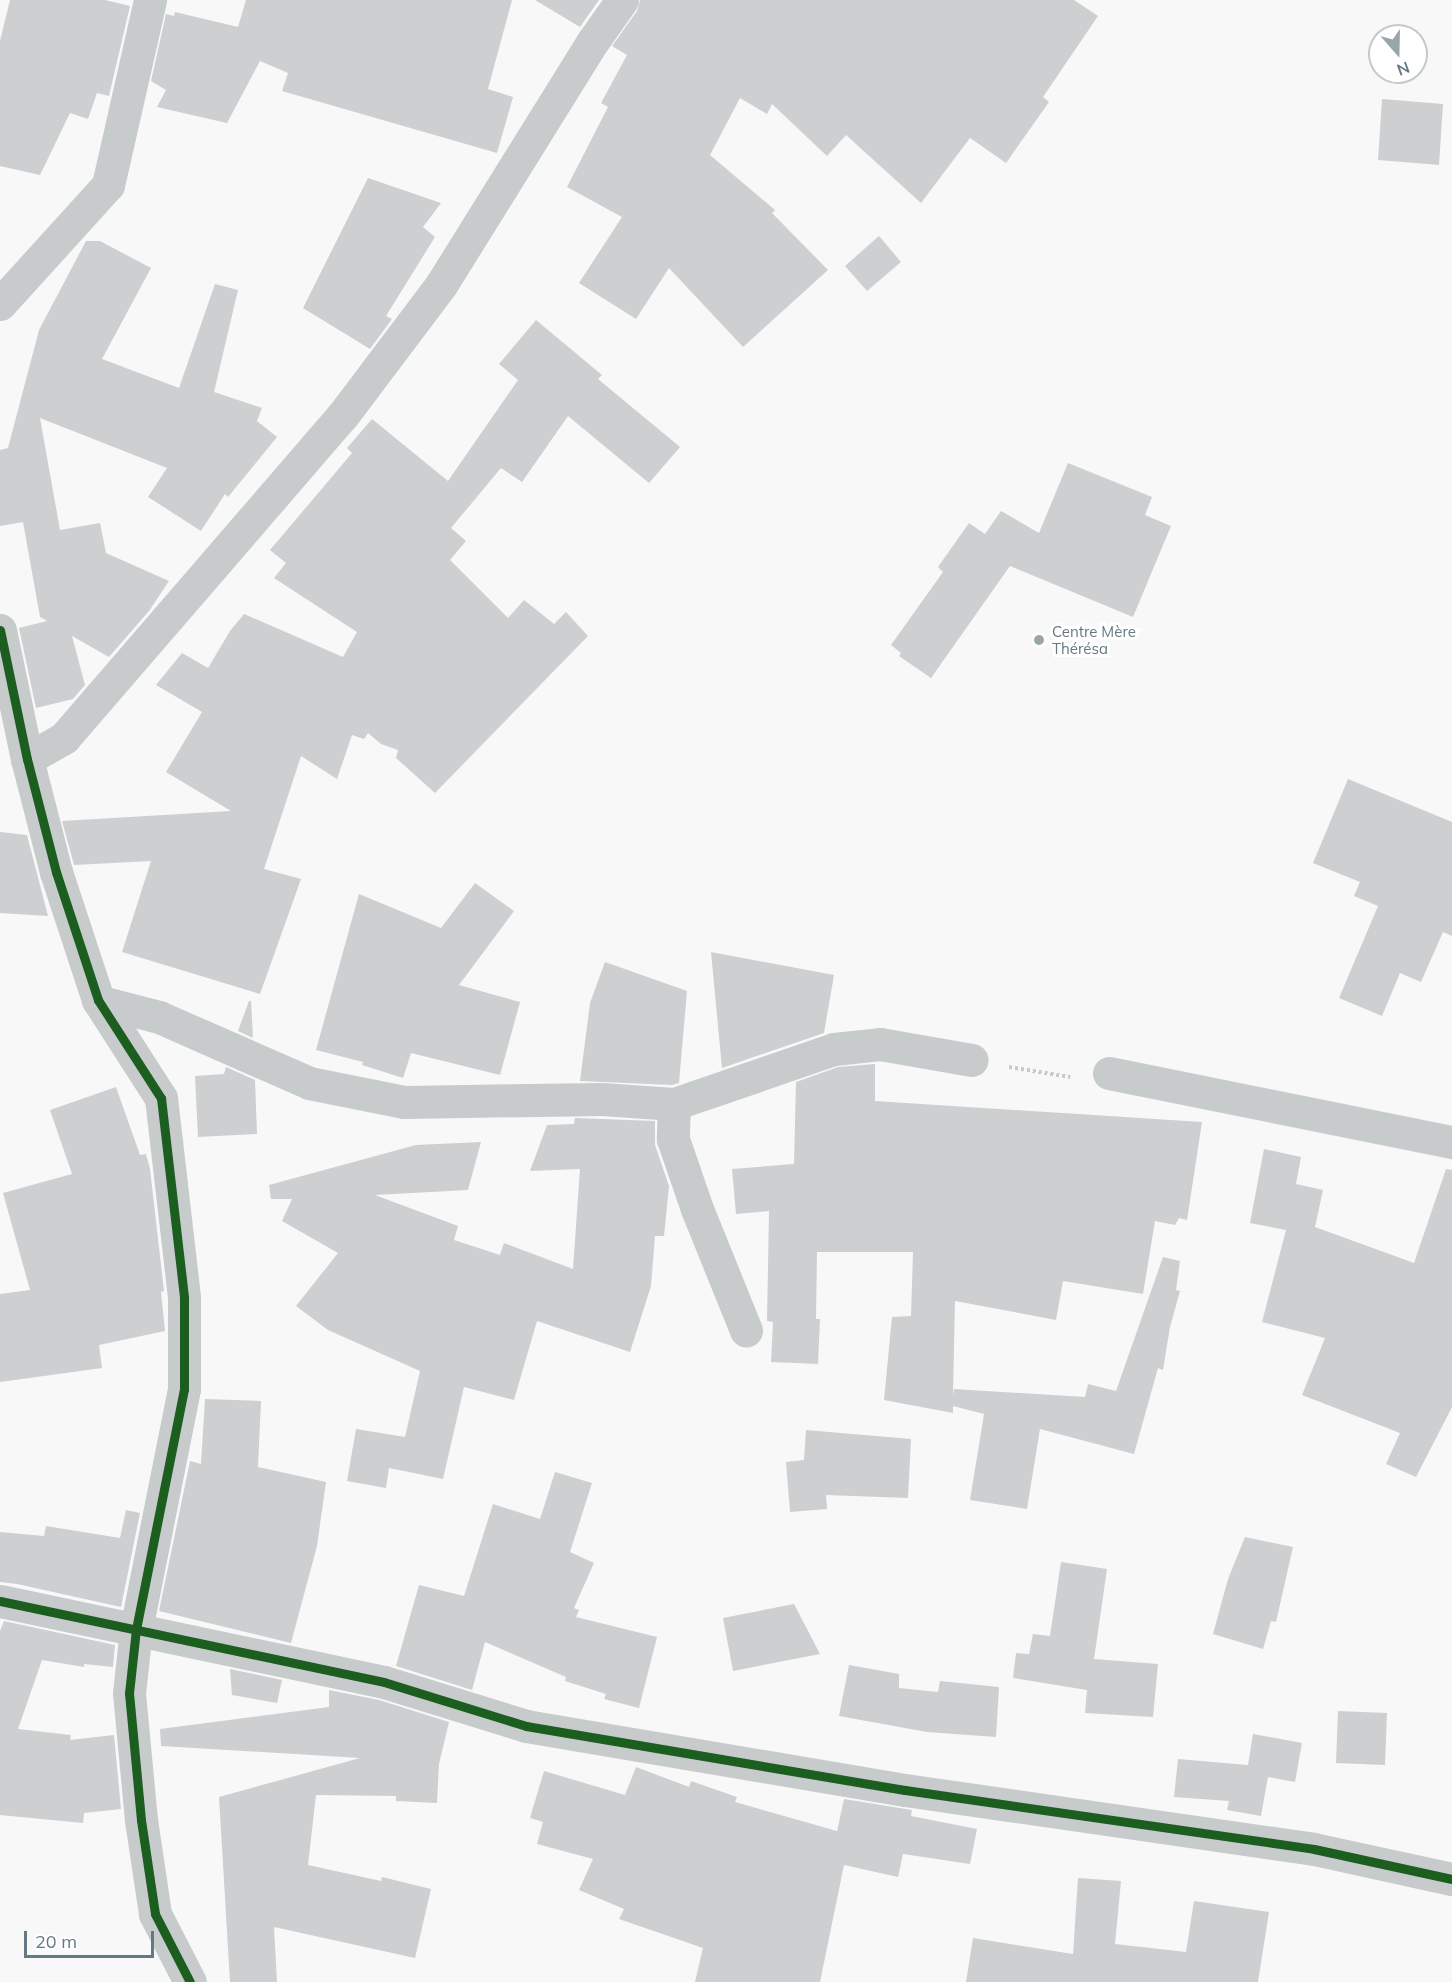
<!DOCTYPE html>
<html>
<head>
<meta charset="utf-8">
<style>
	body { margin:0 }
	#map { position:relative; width:1452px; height:1982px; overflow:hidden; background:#f8f8f8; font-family:Mulish,sans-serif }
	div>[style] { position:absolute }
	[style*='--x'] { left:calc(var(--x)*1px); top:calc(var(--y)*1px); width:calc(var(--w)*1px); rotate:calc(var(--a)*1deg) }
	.building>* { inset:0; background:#cdcfd0 }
	.path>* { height:4px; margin-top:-2px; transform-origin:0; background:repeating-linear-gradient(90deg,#c8c9ca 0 3px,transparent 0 6px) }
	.minor>* { height:33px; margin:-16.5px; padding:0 16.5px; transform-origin:16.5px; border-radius:16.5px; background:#c8cbcc }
	.cycleway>* { height:9px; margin:-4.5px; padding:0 4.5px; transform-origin:4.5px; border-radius:4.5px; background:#1b5e20 }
	.dots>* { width:16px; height:16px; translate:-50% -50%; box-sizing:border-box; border:3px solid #fff; border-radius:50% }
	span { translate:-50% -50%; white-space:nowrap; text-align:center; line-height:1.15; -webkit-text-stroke:6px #fff; paint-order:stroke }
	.poi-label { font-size:15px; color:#647a82 }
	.left { translate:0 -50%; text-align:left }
	.north { position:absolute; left:1368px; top:24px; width:60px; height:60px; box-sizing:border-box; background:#fff; border:2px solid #c1cacd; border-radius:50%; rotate:160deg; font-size:16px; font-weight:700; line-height:24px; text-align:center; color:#647a82 }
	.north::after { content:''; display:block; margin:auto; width:21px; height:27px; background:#98a6ab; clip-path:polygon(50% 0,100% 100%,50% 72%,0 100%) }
	.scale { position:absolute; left:24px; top:1931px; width:130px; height:27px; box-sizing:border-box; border:3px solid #647a82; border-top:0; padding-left:8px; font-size:18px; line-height:21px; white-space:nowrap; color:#647a82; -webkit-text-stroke:4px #fff; paint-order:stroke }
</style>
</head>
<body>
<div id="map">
	<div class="building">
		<div style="clip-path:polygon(10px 0,105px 0,130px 6px,109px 96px,97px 93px,88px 119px,70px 113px,40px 175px,0 166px,0 41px)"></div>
		<div style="clip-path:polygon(246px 0,512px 0,488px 89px,513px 97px,497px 153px,282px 91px,288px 73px,260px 61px,227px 123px,157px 107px,166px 90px,151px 81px,166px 14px,174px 16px,175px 12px,238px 27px)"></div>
		<div style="clip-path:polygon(535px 0,599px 0,580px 27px)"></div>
		<div style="clip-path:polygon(640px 0,1074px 0,1098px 16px,1043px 97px,1049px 102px,1006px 163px,970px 138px,921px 203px,846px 135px,827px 156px,772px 104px,767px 114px,740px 98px,710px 155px,775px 210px,772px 213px,828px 270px,743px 347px,669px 268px,636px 319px,579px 283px,622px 217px,567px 187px,608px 107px,601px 103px,627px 55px,612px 46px,637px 11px)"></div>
		<div style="clip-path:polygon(1382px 99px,1443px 104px,1439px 165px,1378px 160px)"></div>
		<div style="clip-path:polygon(368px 178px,441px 203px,423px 227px,435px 237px,386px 316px,392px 319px,370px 349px,303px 308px)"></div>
		<div style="clip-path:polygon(879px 236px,901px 262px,867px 291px,845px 266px)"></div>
		<div style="clip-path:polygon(86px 241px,100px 241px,151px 268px,102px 359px,179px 388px,215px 284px,238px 290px,214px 392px,262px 408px,257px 421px,277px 437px,228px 497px,225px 494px,201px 531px,148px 497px,167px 468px,40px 418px,60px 530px,100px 523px,106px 553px,169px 581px,149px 611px,109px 657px,72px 636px,85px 685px,73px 699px,36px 708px,19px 628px,47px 621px,40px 617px,23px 522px,0 526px,0 450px,8px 448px,39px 330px)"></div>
		<div style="clip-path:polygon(536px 320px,602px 375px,598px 379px,680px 447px,649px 483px,568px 416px,522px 482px,501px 468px,451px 528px,466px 541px,450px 560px,508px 618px,524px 600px,554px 624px,566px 612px,588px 636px,435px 793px,396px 758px,398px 750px,381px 744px,368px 733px,364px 739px,352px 735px,337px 779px,301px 756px,264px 869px,301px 879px,260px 994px,122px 952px,151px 861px,74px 865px,62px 821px,231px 811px,166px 772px,202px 712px,156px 685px,182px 653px,208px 668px,230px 631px,244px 614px,343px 657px,357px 632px,274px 578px,286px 563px,270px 550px,352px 453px,347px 448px,372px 419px,448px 481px,518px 380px,499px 364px)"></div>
		<div style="clip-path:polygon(1068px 463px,1152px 497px,1145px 515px,1171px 526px,1133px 617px,1010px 566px,931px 678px,899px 656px,901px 653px,891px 645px,943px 572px,938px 567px,969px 523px,985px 534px,1001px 511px,1039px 533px)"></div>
		<div style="clip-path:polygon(1348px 779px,1452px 822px,1452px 936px,1443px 932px,1421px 982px,1400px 973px,1382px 1016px,1339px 998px,1378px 906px,1354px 896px,1360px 882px,1313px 863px)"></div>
		<div style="clip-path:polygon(0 832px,27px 835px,48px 916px,0 913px)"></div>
		<div style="clip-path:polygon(475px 883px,514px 911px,459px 985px,520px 1002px,500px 1075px,411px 1053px,403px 1078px,362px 1065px,363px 1062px,316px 1050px,359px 894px,441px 928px)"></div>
		<div style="clip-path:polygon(711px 952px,834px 975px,824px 1033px,722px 1068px)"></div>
		<div style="clip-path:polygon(605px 962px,687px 991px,679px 1083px,672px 1085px,580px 1081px,590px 1003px)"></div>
		<div style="clip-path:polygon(249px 1001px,251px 1001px,253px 1038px,238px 1031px)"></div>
		<div style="clip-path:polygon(875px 1064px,875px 1101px,1202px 1122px,1187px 1220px,1179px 1218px,1175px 1225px,1155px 1221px,1143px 1294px,1063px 1281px,1056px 1320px,955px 1301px,953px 1395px,954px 1389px,1085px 1397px,1088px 1384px,1116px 1391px,1163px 1257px,1180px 1261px,1176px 1290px,1180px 1291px,1170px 1327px,1163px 1370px,1158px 1368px,1134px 1454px,1040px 1429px,1027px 1509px,970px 1500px,984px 1414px,953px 1406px,953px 1413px,884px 1400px,892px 1317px,911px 1316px,913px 1252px,817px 1252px,816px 1319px,820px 1319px,818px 1364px,771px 1362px,773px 1322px,767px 1321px,769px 1211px,736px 1214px,732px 1169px,794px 1164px,796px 1082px,838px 1067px)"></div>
		<div style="clip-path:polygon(226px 1067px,255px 1080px,257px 1134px,198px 1137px,195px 1076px,224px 1074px)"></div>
		<div style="clip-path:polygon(116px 1087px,140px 1155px,146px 1154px,150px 1169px,164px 1291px,161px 1292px,165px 1331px,99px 1345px,102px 1368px,0 1382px,0 1294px,30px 1290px,3px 1193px,72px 1174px,50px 1110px)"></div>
		<div style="clip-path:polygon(575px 1118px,655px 1121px,655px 1145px,669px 1186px,664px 1236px,655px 1236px,651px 1286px,630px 1352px,537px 1321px,514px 1400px,464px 1387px,443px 1479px,389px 1468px,386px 1488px,347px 1481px,356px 1429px,405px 1437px,420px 1371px,328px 1330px,296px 1306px,338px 1253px,282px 1221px,292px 1199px,271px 1199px,269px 1185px,416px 1145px,481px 1142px,468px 1190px,375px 1195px,458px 1226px,454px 1240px,500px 1255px,504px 1243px,573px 1269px,580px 1169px,530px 1171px,547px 1125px,574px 1124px)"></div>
		<div style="clip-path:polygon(1264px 1149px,1301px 1157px,1296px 1184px,1323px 1190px,1315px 1227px,1414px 1263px,1446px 1169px,1452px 1170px,1452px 1407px,1416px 1477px,1386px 1464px,1400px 1433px,1302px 1395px,1325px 1338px,1262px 1322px,1286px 1230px,1250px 1223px)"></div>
		<div style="clip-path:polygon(205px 1399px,261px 1401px,258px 1467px,326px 1482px,317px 1546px,291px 1643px,159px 1611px,190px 1461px,201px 1464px)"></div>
		<div style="clip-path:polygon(806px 1430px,911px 1439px,908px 1498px,826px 1495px,827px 1509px,790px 1512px,786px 1462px,804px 1460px)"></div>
		<div style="clip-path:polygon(555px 1472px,592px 1483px,570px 1552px,594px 1563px,574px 1608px,579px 1610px,576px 1617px,657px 1637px,639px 1708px,604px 1699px,606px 1694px,565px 1681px,566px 1677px,485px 1642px,472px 1690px,396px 1666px,419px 1585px,464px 1596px,493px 1504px,540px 1519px)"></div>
		<div style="clip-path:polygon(126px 1510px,140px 1513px,121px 1607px,17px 1584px,0 1582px,0 1532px,44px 1536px,46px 1526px,120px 1538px)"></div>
		<div style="clip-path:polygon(1245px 1537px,1293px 1547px,1276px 1622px,1271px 1621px,1263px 1649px,1213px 1634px,1228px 1579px)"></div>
		<div style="clip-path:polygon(1061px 1562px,1107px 1569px,1094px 1659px,1158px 1664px,1153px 1717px,1085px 1713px,1087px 1690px,1013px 1678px,1016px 1653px,1029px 1654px,1033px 1634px,1050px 1636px)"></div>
		<div style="clip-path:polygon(794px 1604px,820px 1654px,733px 1671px,723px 1618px)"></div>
		<div style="clip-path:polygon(4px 1621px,115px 1645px,113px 1667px,84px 1664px,84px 1667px,42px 1660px,18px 1729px,71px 1735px,70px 1740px,114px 1735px,121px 1809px,84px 1813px,83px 1823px,0 1815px,0 1631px)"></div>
		<div style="clip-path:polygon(849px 1665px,899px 1674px,899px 1688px,938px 1692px,940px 1681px,999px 1687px,996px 1737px,927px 1732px,839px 1716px)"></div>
		<div style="clip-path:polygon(230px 1669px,282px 1680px,277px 1703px,232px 1695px)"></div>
		<div style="clip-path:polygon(329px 1690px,379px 1700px,449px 1722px,439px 1764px,437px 1803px,396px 1801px,396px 1796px,316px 1795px,308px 1865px,381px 1881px,382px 1877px,431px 1889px,415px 1958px,274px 1927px,277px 1982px,230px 1982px,219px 1797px,360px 1758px,161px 1746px,160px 1729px,329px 1707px)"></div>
		<div style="clip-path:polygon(1338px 1711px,1387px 1713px,1385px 1765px,1336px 1763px)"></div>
		<div style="clip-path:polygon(1253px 1734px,1302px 1743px,1295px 1782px,1268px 1777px,1261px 1816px,1227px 1810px,1229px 1801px,1174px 1797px,1178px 1759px,1248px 1765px)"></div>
		<div style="clip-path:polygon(636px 1767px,689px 1787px,691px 1781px,737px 1797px,735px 1802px,837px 1831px,844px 1799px,912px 1810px,911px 1816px,977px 1829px,970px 1864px,903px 1854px,898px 1877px,844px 1865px,820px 1982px,695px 1982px,703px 1948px,619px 1919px,624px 1909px,579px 1890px,593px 1859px,537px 1844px,543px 1822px,530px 1818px,544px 1771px,625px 1795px)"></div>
		<div style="clip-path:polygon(1078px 1878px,1121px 1881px,1115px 1944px,1186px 1952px,1194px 1901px,1269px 1912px,1258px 1982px,966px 1982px,973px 1938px,1073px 1954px)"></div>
	</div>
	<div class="path">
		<div style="--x:1009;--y:1067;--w:62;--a:9.3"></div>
	</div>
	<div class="minor">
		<div style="--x:0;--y:304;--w:161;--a:-47.8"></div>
		<div style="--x:108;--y:185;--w:190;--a:-77.2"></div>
		<div style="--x:0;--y:630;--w:132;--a:78.2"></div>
		<div style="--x:27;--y:759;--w:117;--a:75.6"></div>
		<div style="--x:56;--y:872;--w:135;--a:71.8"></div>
		<div style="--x:98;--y:1000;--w:117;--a:57.3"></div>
		<div style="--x:161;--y:1098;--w:201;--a:83.4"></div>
		<div style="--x:184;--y:1298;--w:91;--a:90"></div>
		<div style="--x:184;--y:1389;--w:245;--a:101.3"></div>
		<div style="--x:136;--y:1629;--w:64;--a:96.2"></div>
		<div style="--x:129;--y:1693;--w:128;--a:84.6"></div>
		<div style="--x:141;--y:1820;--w:95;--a:81.5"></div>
		<div style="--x:155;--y:1914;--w:76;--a:62.8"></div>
		<div style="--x:27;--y:759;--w:43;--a:-29.6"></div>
		<div style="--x:64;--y:738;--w:427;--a:-49.2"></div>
		<div style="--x:343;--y:415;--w:163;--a:-53"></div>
		<div style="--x:441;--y:285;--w:287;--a:-58.1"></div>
		<div style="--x:593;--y:41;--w:50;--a:-54.7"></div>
		<div style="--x:101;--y:1002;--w:60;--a:14.5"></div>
		<div style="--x:159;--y:1017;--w:164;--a:23.7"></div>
		<div style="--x:309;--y:1083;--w:97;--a:11.3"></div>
		<div style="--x:404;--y:1102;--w:198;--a:-0.9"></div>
		<div style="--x:602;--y:1099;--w:72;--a:4"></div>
		<div style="--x:674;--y:1104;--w:169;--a:-19"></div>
		<div style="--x:834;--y:1049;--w:46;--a:-6.2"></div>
		<div style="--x:880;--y:1044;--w:93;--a:9.9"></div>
		<div style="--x:1109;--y:1073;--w:350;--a:11.4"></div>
		<div style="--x:674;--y:1104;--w:35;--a:92"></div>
		<div style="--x:673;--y:1139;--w:74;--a:71.1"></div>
		<div style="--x:697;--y:1209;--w:131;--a:68"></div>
		<div style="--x:0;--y:1601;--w:392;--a:11.9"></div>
		<div style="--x:384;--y:1682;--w:149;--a:17.2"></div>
		<div style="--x:526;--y:1726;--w:384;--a:9.6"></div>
		<div style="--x:905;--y:1790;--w:413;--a:8.2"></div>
		<div style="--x:1314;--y:1849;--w:141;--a:12.3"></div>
	</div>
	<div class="cycleway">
		<div style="--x:0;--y:630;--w:132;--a:78.2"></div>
		<div style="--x:27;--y:759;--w:117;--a:75.6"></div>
		<div style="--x:56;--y:872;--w:135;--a:71.8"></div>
		<div style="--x:98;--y:1000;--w:117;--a:57.3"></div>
		<div style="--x:161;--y:1098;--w:201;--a:83.4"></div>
		<div style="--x:184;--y:1298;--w:91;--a:90"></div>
		<div style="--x:184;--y:1389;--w:245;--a:101.3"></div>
		<div style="--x:136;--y:1629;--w:64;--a:96.2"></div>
		<div style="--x:129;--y:1693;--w:128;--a:84.6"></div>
		<div style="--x:141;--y:1820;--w:95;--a:81.5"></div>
		<div style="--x:155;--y:1914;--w:76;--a:62.8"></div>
		<div style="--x:0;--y:1601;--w:392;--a:11.9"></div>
		<div style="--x:384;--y:1682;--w:149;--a:17.2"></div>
		<div style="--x:526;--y:1726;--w:384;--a:9.6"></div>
		<div style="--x:905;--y:1790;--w:413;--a:8.2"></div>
		<div style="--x:1314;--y:1849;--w:141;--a:12.3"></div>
	</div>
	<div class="dots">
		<div style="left:1039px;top:640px;background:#98a6ab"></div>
	</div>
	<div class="poi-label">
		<span class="left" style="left:1052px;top:640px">Centre Mère<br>Thérésa</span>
	</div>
	<div class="north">N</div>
	<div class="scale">20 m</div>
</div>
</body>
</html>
